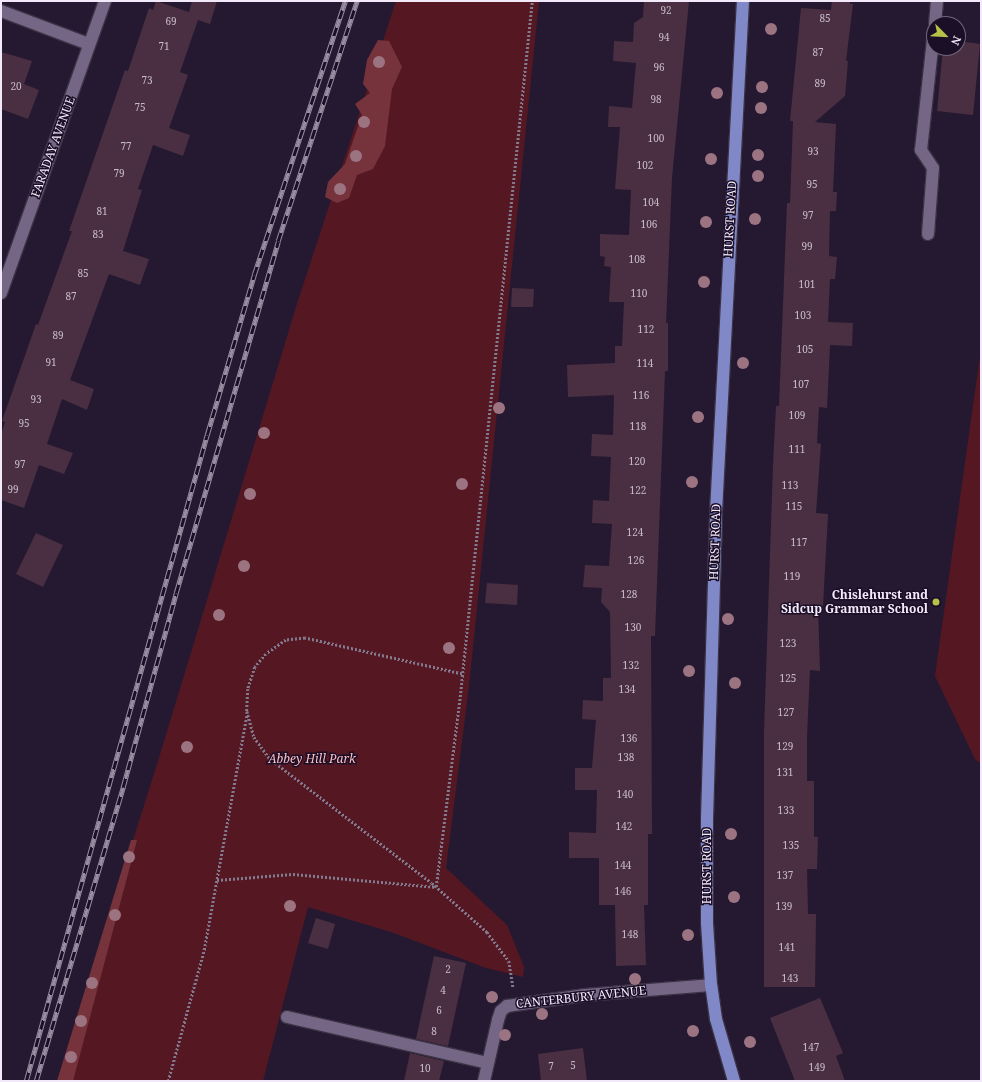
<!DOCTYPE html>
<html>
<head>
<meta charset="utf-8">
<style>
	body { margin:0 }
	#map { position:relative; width:982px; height:1082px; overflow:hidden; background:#251931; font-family:"Noto Serif",serif }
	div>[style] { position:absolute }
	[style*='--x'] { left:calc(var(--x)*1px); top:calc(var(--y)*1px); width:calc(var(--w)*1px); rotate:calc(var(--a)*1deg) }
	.green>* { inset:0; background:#551823 }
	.forest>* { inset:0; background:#76333c }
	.building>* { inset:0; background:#492f41 }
	.path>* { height:2.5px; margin-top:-1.25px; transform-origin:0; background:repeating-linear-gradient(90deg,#847a8f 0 2px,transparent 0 4px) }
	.roads { filter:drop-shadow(1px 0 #3c3245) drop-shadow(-1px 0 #3c3245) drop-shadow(0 1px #3c3245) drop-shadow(0 -1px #3c3245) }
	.lane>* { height:12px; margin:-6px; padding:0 6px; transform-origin:6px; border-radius:6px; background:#746684 }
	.street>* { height:12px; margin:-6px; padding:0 6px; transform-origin:6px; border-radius:6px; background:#746684 }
	.secondary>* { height:12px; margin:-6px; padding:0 6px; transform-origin:6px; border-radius:6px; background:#746684 }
	.primary>* { height:12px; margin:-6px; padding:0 6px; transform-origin:6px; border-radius:6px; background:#8188c7 }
	.rail>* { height:4.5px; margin-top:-2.25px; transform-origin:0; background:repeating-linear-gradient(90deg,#1b0f27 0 9px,#988ea2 0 18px); box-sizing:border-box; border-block:1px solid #988ea2 }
	.trees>* { width:12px; height:12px; margin:-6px; border-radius:50%; background:#9c7381 }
	.dots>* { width:11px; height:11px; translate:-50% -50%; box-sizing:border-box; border:2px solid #1b0f27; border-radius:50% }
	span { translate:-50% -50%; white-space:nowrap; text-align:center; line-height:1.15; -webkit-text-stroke:3px #1b0f27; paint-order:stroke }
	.number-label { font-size:10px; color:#c8bbcc }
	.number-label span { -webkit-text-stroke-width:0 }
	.street-label { font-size:12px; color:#f2eafb }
	.poi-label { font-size:12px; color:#f2eafb; font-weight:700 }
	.right { translate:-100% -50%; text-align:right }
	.park-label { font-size:12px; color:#febdc2; font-style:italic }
	.frame { position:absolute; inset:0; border:2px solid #f2eafb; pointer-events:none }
	.north { position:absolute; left:926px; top:16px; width:40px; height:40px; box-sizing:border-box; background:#1b0f27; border:1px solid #71677c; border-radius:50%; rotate:114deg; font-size:11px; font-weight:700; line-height:16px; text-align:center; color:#f2eafb }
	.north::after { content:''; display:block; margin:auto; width:14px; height:18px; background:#b5c249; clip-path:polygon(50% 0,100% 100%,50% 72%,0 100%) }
</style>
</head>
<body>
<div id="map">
	<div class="green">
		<div style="clip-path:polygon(396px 1px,539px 1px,469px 686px,446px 868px,507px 925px,524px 967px,523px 977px,486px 968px,394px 933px,308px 907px,263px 1081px,57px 1081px,159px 758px,296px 307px)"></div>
		<div style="clip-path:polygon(981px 349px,981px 764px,975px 759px,935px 676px)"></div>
	</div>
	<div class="forest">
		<div style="clip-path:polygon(378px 40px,389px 41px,402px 67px,392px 89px,385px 146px,373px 169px,357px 175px,349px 198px,337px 203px,325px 197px,328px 182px,345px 164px,362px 115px,355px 104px,370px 93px,363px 84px,367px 60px)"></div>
		<div style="clip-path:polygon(131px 840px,137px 840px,73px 1081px,57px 1081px)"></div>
	</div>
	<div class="building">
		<div style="clip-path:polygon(156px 1px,189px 12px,192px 1px,217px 1px,210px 24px,198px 20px,180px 72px,188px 75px,169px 128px,190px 135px,183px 156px,153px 145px,138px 189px,142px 190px,123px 251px,149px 259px,140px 285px,109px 274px,70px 380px,94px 389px,87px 410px,62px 399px,47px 444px,73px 453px,64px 474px,39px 465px,24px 508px,1px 500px,1px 435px,5px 422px,2px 421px,36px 324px,38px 325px,72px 231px,69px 231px,125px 70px,128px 71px,149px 8px,153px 10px)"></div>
		<div style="clip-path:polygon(644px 1px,689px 1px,672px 178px,666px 323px,668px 323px,668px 371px,665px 371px,655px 636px,651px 636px,652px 834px,648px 834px,648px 905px,644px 905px,646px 965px,616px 966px,615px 905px,599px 905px,599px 858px,569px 858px,569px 832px,596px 833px,597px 790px,575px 790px,575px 768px,592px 768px,596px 720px,582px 719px,583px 700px,603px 701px,603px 678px,611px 678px,610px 612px,601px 602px,602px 588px,583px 587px,585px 565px,609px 566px,612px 524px,592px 523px,593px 500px,609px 501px,611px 457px,591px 456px,592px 434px,613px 435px,614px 395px,568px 397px,567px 365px,615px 363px,615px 346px,622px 346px,624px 302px,609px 302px,611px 267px,604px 266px,605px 257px,600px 256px,600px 234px,629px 235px,631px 190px,615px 189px,620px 127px,608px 127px,609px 106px,632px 108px,636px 63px,613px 61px,614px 41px,633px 42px,634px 23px,643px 17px)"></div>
		<div style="clip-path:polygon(832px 1px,850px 1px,850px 4px,853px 4px,846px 61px,848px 61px,845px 96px,815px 122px,836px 124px,833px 192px,837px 192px,836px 211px,830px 211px,829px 256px,837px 257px,835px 279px,830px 279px,828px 322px,853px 323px,852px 346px,830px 345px,827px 408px,819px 407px,817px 443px,821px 444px,816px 513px,828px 514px,823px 606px,818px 606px,820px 671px,810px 670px,807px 737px,807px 781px,814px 781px,814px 837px,818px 837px,817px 869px,807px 869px,808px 914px,816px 914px,815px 987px,764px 987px,764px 732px,773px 465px,776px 406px,779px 406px,787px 203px,790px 203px,793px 121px,790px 121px,801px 8px,831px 10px)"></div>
		<div style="clip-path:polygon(958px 41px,980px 44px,973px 115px,937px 111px,943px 48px,958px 48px)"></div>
		<div style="clip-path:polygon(1px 52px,32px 61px,24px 84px,39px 90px,28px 119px,1px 109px)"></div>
		<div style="clip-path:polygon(512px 288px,534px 289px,533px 307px,511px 307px)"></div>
		<div style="clip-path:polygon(36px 533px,63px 545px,43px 587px,16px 574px)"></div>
		<div style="clip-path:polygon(487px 583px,518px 585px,517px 605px,485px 603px)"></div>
		<div style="clip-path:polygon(316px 918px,335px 924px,328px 949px,308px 943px)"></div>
		<div style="clip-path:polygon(434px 956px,466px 963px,448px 1046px,416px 1039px)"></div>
		<div style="clip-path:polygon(820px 998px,843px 1053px,836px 1056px,845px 1081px,795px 1081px,770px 1018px)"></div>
		<div style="clip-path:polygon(583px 1048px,587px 1081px,541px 1081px,538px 1054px)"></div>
		<div style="clip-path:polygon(410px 1053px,444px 1061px,439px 1081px,404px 1081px)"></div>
	</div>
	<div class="path">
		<div style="--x:462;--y:674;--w:161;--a:-167.1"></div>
		<div style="--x:305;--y:638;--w:19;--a:174"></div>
		<div style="--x:286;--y:640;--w:24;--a:145"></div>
		<div style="--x:266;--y:654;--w:17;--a:130"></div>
		<div style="--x:255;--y:667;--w:23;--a:108"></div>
		<div style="--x:248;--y:689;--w:22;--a:93"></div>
		<div style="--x:247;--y:711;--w:27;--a:75"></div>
		<div style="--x:254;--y:737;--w:26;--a:54"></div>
		<div style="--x:269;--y:758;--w:205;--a:37.5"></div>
		<div style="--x:432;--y:883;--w:74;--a:41.7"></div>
		<div style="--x:487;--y:932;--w:36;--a:53"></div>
		<div style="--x:509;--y:961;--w:26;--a:81"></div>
		<div style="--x:217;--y:880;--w:76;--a:-4.5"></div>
		<div style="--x:293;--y:874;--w:144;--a:5.2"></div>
		<div style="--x:436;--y:887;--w:192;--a:-82.8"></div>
		<div style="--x:460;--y:697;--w:700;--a:-84.09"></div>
		<div style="--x:168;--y:1081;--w:136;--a:-74.6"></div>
		<div style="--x:204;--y:950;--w:241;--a:-79.7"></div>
	</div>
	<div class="roads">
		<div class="lane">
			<div style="--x:935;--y:24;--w:23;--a:-85"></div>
			<div style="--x:928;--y:234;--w:66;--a:-85.7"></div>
			<div style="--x:933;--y:168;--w:22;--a:-124"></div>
			<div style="--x:921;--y:150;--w:120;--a:-83.8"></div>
			<div style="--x:287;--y:1017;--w:206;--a:12.9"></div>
		</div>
		<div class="street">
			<div style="--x:1;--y:11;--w:94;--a:20.6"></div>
			<div style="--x:484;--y:1081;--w:63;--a:-77.1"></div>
			<div style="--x:498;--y:1020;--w:9;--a:-72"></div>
			<div style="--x:501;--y:1011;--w:8;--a:-40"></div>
			<div style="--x:507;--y:1006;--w:79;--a:-8"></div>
			<div style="--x:585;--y:995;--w:126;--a:-4.5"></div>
		</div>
		<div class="secondary">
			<div style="--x:1;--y:293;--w:310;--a:-70.4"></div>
		</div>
		<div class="primary">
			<div style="--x:734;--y:1081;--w:65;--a:-106.2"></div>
			<div style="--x:716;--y:1019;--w:34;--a:-98"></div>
			<div style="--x:711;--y:985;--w:62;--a:-93.7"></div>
			<div style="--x:707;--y:923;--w:104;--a:-90"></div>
			<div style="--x:707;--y:819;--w:307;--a:-88.3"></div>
			<div style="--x:716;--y:512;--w:512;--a:-86.98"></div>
		</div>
	</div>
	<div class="rail">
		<div style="--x:26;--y:1081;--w:671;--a:-74.35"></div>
		<div style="--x:207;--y:435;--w:167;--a:-73.6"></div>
		<div style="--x:254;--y:275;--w:289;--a:-71.6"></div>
		<div style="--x:36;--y:1081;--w:307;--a:-73.5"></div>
		<div style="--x:123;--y:787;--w:201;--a:-74.7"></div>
		<div style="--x:176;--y:593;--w:366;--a:-73.8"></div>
		<div style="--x:278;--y:241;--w:253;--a:-71.8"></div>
	</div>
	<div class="trees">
		<div style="left:771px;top:29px"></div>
		<div style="left:379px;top:62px"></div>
		<div style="left:762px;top:87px"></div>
		<div style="left:717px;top:93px"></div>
		<div style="left:761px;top:108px"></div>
		<div style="left:364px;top:122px"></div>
		<div style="left:758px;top:155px"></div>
		<div style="left:356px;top:156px"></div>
		<div style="left:711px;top:159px"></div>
		<div style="left:758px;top:176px"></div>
		<div style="left:340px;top:189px"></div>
		<div style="left:755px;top:219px"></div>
		<div style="left:706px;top:222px"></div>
		<div style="left:704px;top:282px"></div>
		<div style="left:743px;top:363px"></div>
		<div style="left:499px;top:408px"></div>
		<div style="left:698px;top:417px"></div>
		<div style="left:264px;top:433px"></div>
		<div style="left:692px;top:482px"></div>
		<div style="left:462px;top:484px"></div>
		<div style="left:250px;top:494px"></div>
		<div style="left:244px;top:566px"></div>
		<div style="left:219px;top:615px"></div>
		<div style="left:728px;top:619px"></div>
		<div style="left:449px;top:648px"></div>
		<div style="left:689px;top:671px"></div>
		<div style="left:735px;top:683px"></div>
		<div style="left:187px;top:747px"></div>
		<div style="left:731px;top:834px"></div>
		<div style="left:129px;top:857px"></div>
		<div style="left:734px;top:897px"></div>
		<div style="left:290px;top:906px"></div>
		<div style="left:115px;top:915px"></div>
		<div style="left:688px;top:935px"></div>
		<div style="left:635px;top:979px"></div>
		<div style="left:92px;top:983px"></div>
		<div style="left:492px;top:997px"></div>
		<div style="left:542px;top:1014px"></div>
		<div style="left:81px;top:1021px"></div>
		<div style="left:693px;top:1031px"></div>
		<div style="left:505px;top:1035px"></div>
		<div style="left:750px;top:1042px"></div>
		<div style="left:71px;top:1057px"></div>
	</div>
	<div class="dots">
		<div style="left:936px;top:602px;background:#b5c249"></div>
	</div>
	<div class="number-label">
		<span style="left:666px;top:11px">92</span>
		<span style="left:825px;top:19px">85</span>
		<span style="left:171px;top:22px">69</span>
		<span style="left:664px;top:38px">94</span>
		<span style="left:164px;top:47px">71</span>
		<span style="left:818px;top:53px">87</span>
		<span style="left:659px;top:68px">96</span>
		<span style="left:147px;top:81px">73</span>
		<span style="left:820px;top:84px">89</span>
		<span style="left:16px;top:87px">20</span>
		<span style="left:656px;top:100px">98</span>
		<span style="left:140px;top:108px">75</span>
		<span style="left:656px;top:139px">100</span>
		<span style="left:126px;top:147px">77</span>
		<span style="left:813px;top:152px">93</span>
		<span style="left:645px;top:166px">102</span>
		<span style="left:119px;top:174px">79</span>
		<span style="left:812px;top:185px">95</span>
		<span style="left:651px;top:203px">104</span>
		<span style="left:102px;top:212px">81</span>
		<span style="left:808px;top:216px">97</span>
		<span style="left:649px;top:225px">106</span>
		<span style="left:98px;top:235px">83</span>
		<span style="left:807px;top:247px">99</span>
		<span style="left:637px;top:260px">108</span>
		<span style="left:83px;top:274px">85</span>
		<span style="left:807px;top:285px">101</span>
		<span style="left:639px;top:294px">110</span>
		<span style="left:71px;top:297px">87</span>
		<span style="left:803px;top:316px">103</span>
		<span style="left:646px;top:330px">112</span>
		<span style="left:58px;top:336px">89</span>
		<span style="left:805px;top:350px">105</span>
		<span style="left:51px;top:363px">91</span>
		<span style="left:645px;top:364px">114</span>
		<span style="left:801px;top:385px">107</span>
		<span style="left:641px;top:396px">116</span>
		<span style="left:36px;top:400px">93</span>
		<span style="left:797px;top:416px">109</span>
		<span style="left:24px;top:424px">95</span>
		<span style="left:638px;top:427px">118</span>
		<span style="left:797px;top:450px">111</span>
		<span style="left:637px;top:462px">120</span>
		<span style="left:20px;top:465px">97</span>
		<span style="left:790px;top:486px">113</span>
		<span style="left:13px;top:490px">99</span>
		<span style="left:638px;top:491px">122</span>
		<span style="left:794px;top:507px">115</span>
		<span style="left:635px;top:533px">124</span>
		<span style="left:799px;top:543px">117</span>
		<span style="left:636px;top:561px">126</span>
		<span style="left:792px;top:577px">119</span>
		<span style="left:629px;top:595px">128</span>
		<span style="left:633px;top:628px">130</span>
		<span style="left:788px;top:644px">123</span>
		<span style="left:631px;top:666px">132</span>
		<span style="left:788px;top:679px">125</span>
		<span style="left:627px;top:690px">134</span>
		<span style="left:786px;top:713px">127</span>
		<span style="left:629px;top:739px">136</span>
		<span style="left:785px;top:747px">129</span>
		<span style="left:626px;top:758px">138</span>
		<span style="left:785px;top:773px">131</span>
		<span style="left:625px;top:795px">140</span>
		<span style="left:786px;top:811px">133</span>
		<span style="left:624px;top:827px">142</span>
		<span style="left:791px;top:846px">135</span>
		<span style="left:623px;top:866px">144</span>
		<span style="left:785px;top:876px">137</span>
		<span style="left:623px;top:892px">146</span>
		<span style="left:784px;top:907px">139</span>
		<span style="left:630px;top:935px">148</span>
		<span style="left:787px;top:948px">141</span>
		<span style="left:448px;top:970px">2</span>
		<span style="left:790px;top:979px">143</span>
		<span style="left:443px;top:991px">4</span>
		<span style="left:439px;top:1011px">6</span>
		<span style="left:434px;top:1032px">8</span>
		<span style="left:811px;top:1048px">147</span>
		<span style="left:573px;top:1066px">5</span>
		<span style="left:551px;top:1067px">7</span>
		<span style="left:817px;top:1068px">149</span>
		<span style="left:425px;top:1069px">10</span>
	</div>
	<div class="street-label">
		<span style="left:53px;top:147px;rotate:-70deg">FARADAY AVENUE</span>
		<span style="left:730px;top:219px;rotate:-87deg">HURST ROAD</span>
		<span style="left:715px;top:542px;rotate:-88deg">HURST ROAD</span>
		<span style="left:707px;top:866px;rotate:-90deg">HURST ROAD</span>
		<span style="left:581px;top:997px;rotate:-6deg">CANTERBURY AVENUE</span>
	</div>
	<div class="poi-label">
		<span class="right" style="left:928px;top:602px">Chislehurst and<br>Sidcup Grammar School</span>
	</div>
	<div class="park-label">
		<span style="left:312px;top:759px">Abbey Hill Park</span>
	</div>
	<div class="frame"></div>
	<div class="north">N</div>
</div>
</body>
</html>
